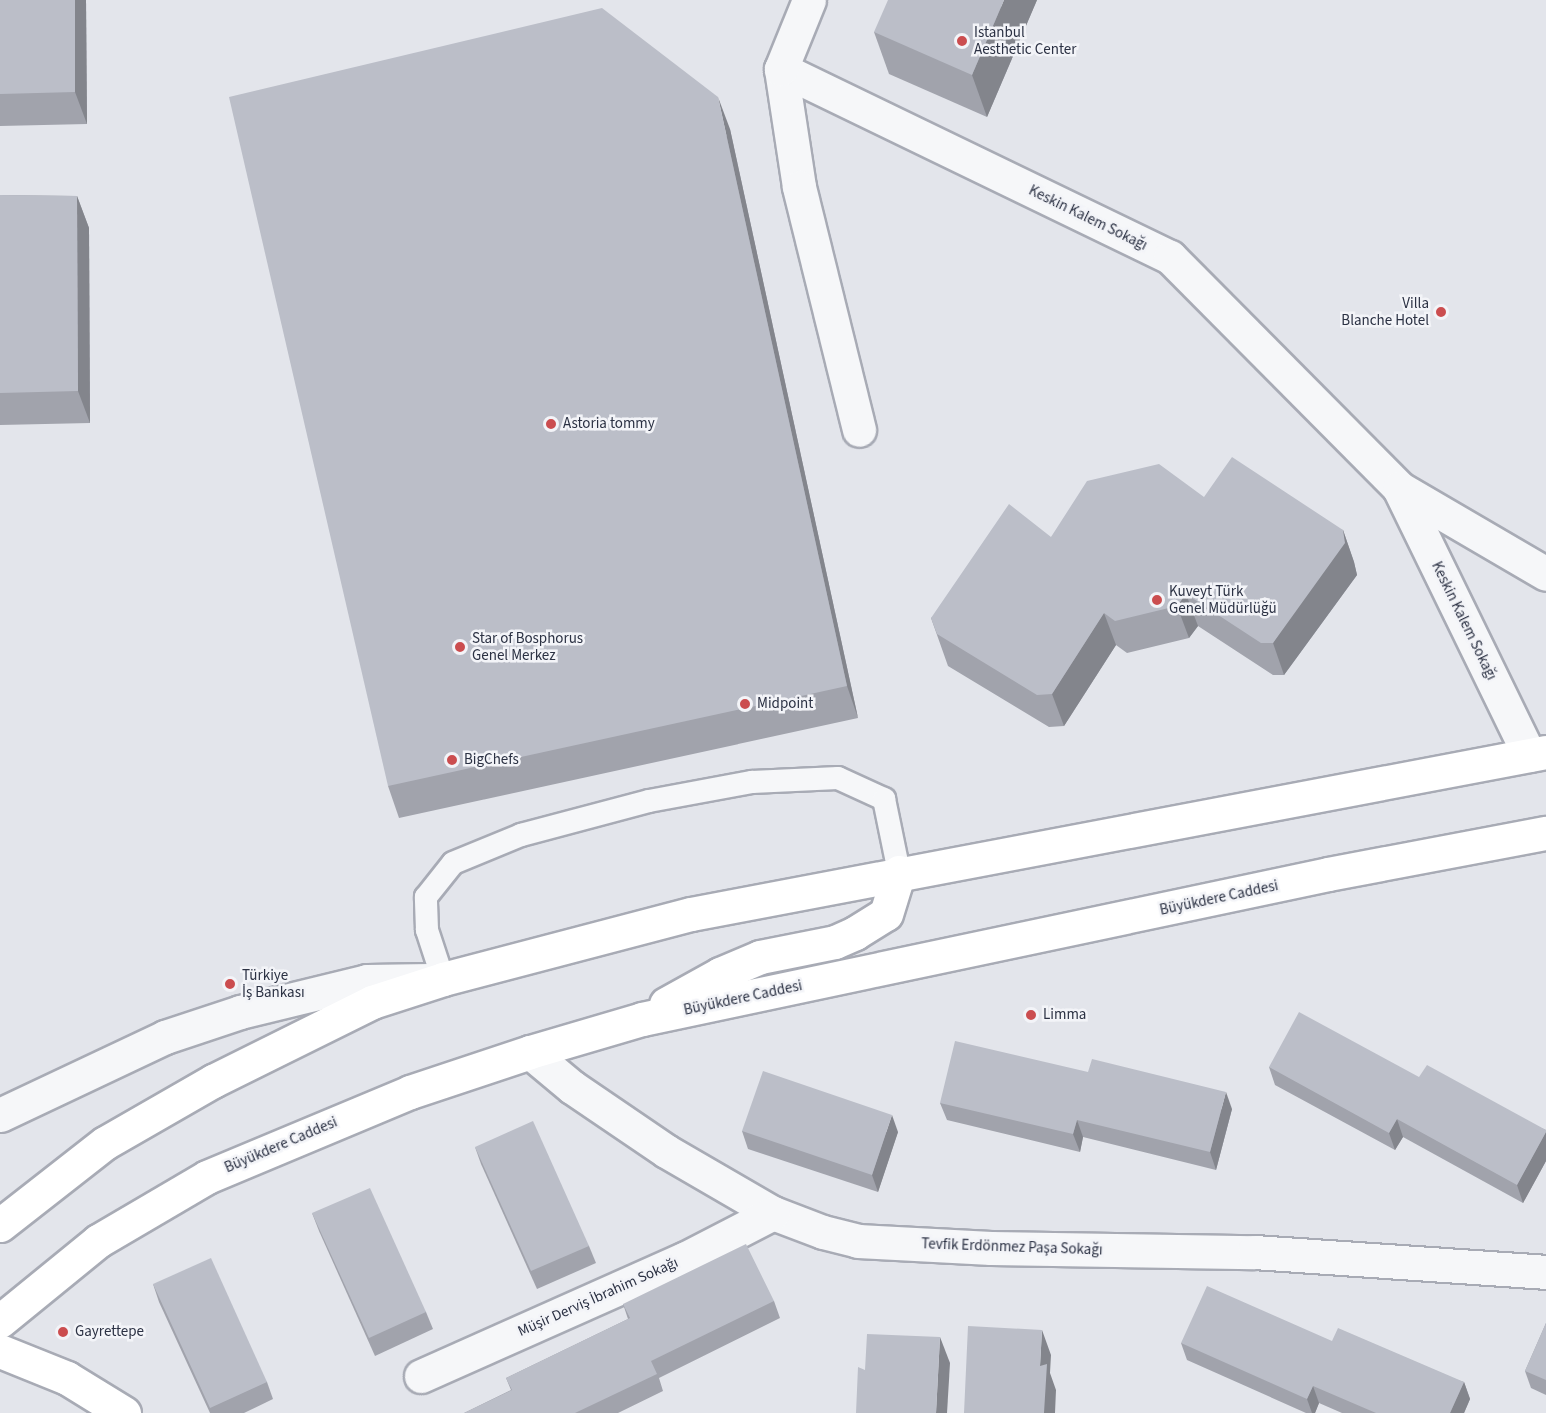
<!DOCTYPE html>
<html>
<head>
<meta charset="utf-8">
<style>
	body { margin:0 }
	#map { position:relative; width:1546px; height:1413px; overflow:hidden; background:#e3e5eb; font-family:"Source Sans 3",sans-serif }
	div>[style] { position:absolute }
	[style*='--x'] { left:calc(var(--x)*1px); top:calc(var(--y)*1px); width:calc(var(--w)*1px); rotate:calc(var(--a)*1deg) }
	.roads { filter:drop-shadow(2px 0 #a8abb5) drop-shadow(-2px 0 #a8abb5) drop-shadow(0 2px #a8abb5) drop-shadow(0 -2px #a8abb5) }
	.service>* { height:22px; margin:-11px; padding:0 11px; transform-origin:11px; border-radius:11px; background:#f6f7f9 }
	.minor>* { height:33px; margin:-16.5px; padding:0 16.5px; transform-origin:16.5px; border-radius:16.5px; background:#f6f7f9 }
	.tertiary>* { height:33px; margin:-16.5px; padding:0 16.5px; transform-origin:16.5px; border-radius:16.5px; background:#f6f7f9 }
	.primary>* { height:33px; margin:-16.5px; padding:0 16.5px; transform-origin:16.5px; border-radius:16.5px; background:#fff }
	.trunk>* { height:33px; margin:-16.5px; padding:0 16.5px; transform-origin:16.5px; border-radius:16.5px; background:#fff }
	.wall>* { inset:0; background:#a1a3ac }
	.shaded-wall>* { inset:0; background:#83858c }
	.building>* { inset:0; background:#bbbec8 }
	.dots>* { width:16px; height:16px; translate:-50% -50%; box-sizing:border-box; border:3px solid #f3f4f8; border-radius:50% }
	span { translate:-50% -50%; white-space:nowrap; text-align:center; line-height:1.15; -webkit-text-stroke:5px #f3f4f8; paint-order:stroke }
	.poi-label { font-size:15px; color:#2b3143 }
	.left { translate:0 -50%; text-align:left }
	.right { translate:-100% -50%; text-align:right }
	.street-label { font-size:15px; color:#2b3143 }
</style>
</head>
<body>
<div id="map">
	<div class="roads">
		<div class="service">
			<div style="--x:443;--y:979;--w:52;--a:-108.1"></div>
			<div style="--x:427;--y:930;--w:33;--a:-92"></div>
			<div style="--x:426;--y:897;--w:43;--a:-51.5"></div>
			<div style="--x:453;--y:863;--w:74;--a:-22.4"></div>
			<div style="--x:521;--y:835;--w:132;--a:-14.9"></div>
			<div style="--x:649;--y:801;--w:105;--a:-10.5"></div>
			<div style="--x:752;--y:782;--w:86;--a:-2.7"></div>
			<div style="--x:838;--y:778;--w:51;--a:24.5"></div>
			<div style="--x:884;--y:799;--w:75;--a:78.4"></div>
		</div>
		<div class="minor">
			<div style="--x:781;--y:69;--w:432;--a:25.8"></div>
			<div style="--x:1170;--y:257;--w:325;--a:45.2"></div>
			<div style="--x:1399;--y:488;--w:170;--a:30.3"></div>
			<div style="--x:781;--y:69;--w:119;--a:81.3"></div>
			<div style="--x:799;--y:187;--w:250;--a:76.1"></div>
			<div style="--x:781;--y:69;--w:74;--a:-67.9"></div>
			<div style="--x:1399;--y:488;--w:297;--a:64"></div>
			<div style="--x:530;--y:1052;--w:55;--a:39.8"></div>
			<div style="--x:572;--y:1087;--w:114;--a:34.2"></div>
			<div style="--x:666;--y:1151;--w:124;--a:30.1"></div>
			<div style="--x:773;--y:1213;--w:53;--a:20.8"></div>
			<div style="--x:823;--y:1232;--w:36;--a:14"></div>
			<div style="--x:858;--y:1241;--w:133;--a:3"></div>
			<div style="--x:991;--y:1248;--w:263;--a:0.9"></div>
			<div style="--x:1254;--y:1252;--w:293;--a:3.9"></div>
			<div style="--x:421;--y:1376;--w:288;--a:-24"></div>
			<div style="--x:684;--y:1259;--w:100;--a:-27.3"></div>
		</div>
		<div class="tertiary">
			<div style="--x:0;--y:1115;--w:183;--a:-25.3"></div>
			<div style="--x:165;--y:1037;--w:79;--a:-18.4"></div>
			<div style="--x:240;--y:1012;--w:131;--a:-13.7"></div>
			<div style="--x:367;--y:981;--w:63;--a:-0.9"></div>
		</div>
		<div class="primary">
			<div style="--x:666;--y:1004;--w:62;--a:-29.1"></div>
			<div style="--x:720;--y:974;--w:43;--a:-23"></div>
			<div style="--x:760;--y:957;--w:76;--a:-11.3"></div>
			<div style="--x:835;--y:942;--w:22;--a:-24"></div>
			<div style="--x:855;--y:933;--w:36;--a:-32"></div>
			<div style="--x:886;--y:914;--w:44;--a:-72.8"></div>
			<div style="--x:0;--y:1225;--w:133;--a:-38"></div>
			<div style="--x:105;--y:1143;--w:125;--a:-29.9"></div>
			<div style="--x:213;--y:1081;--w:178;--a:-26.4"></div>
			<div style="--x:372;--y:1002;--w:75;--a:-17.9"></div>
			<div style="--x:443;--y:979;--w:256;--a:-14.7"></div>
			<div style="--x:691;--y:914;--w:870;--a:-10.73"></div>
			<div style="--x:0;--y:1321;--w:127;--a:-39.2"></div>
			<div style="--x:98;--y:1241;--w:126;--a:-30.4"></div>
			<div style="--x:207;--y:1177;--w:220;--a:-22.7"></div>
			<div style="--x:410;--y:1092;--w:126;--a:-18.4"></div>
			<div style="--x:530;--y:1052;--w:117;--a:-16.4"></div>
			<div style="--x:642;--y:1019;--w:701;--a:-11.93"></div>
			<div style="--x:1328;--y:874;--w:222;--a:-10.7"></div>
		</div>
		<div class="trunk">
			<div style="--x:0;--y:1351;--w:72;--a:21.9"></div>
			<div style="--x:67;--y:1378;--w:67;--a:31.6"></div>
		</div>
	</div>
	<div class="wall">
		<div style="clip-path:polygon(0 0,86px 0,87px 124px,0 126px)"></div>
		<div style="clip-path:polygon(1037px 0,987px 117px,889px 74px,874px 32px)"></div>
		<div style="clip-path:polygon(730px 129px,858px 718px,399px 818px,388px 786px)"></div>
		<div style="clip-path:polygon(0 195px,77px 196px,89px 228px,90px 423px,0 425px)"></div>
		<div style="clip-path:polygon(1204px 497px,1343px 530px,1354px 562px,1357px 575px,1284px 675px,1273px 675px,1198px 626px,1189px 638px,1127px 653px,1116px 645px,1064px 726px,1049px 727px,948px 666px,931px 618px,1051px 537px)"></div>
		<div style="clip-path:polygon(1269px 1067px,1419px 1077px,1546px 1130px,1546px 1161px,1523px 1203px,1403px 1137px,1395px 1150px,1275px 1085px)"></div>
		<div style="clip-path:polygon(940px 1103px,1232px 1109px,1216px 1170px,1083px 1137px,1080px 1152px,947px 1120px)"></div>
		<div style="clip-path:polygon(742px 1131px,898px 1132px,878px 1192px,748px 1149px)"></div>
		<div style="clip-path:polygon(475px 1147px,589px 1246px,596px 1263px,537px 1289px,481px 1164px)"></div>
		<div style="clip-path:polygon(312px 1213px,426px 1312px,433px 1329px,375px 1356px,319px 1231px)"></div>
		<div style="clip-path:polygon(153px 1284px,267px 1382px,273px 1399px,244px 1413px,210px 1413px,159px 1302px)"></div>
		<div style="clip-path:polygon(774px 1301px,780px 1318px,659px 1378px,663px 1391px,618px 1413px,464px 1413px,511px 1390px,506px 1378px,628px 1319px,623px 1304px)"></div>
		<div style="clip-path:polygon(1546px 1323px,1546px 1395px,1531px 1388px,1525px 1371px)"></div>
		<div style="clip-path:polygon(1332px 1341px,1464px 1382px,1470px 1399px,1464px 1413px,1342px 1413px,1319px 1403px,1315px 1413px,1306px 1413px,1187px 1360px,1181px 1343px)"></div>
	</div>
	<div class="shaded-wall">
		<div style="clip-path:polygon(75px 0,86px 0,87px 124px,75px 92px)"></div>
		<div style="clip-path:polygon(1004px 0,1037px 0,987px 117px,972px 75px)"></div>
		<div style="clip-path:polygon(718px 97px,730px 129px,858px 718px,847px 686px)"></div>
		<div style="clip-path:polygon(77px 196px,89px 228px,90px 423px,78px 391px)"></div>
		<div style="clip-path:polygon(1343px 530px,1354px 562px,1357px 575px,1284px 675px,1273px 643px)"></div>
		<div style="clip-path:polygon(1186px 594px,1198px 626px,1189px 638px,1177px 606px)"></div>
		<div style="clip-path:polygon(1104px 613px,1116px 645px,1064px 726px,1052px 694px)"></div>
		<div style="clip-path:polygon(1226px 1092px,1232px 1109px,1216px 1170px,1210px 1152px)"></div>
		<div style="clip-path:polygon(892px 1115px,898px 1132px,878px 1192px,872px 1175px)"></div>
		<div style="clip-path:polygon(1397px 1119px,1403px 1137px,1395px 1150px,1389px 1133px)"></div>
		<div style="clip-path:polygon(1077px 1120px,1083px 1137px,1080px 1152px,1073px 1134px)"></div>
		<div style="clip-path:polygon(1546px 1132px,1546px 1161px,1523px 1203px,1517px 1185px)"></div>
		<div style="clip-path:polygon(1042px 1330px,1051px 1355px,1050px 1373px,1056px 1390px,1055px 1413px,1044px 1413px,1040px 1366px)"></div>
		<div style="clip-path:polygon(940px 1337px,950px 1363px,947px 1413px,936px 1413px)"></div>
		<div style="clip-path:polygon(1464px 1382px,1470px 1399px,1464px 1413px,1450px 1413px)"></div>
		<div style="clip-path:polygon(1313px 1386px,1319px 1403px,1315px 1413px,1312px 1413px,1307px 1399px)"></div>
	</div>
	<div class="building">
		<div style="clip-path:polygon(0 0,75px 0,75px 92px,0 94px)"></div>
		<div style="clip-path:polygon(888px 0,1004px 0,972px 75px,874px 32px)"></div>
		<div style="clip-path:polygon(602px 8px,718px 97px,847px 686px,388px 786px,229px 97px)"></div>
		<div style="clip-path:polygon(0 195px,77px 196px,78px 391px,0 393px)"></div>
		<div style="clip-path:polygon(1232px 457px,1343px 530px,1345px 543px,1273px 643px,1261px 643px,1186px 594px,1177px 606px,1115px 621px,1104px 613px,1052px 694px,1037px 695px,937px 634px,931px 618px,1009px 504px,1051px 537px,1087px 481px,1159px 464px,1204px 497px)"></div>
		<div style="clip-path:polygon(1299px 1012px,1419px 1077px,1427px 1065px,1546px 1130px,1546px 1132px,1517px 1185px,1397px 1119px,1389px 1133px,1269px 1067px)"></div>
		<div style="clip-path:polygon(955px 1041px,1088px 1072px,1092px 1059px,1226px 1092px,1210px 1152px,1077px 1120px,1073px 1134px,940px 1103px)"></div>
		<div style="clip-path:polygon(763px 1071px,892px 1115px,872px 1175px,742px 1131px)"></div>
		<div style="clip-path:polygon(533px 1121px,589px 1246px,531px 1271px,475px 1147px)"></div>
		<div style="clip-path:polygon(370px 1188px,426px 1312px,369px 1338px,312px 1213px)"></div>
		<div style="clip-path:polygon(746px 1244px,774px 1301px,651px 1361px,657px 1374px,575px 1413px,464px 1413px,512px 1390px,506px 1378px,630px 1318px,623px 1304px)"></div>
		<div style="clip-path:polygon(211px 1258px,267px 1382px,210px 1408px,153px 1284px)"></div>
		<div style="clip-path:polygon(1207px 1286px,1332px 1341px,1338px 1328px,1464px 1382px,1450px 1413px,1376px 1413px,1313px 1386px,1307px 1399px,1181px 1343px)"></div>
		<div style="clip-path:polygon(1546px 1323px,1546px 1380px,1525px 1371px)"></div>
		<div style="clip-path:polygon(968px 1326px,1042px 1330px,1040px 1366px,1047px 1364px,1044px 1413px,964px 1413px)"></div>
		<div style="clip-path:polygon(867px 1334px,940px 1337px,936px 1413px,856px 1413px,858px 1367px,865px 1370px)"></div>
	</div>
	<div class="dots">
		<div style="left:962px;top:41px;background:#cb4d4f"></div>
		<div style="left:1441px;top:312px;background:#cb4d4f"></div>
		<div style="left:551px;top:424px;background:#cb4d4f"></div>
		<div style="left:1157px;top:600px;background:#cb4d4f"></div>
		<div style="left:460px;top:647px;background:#cb4d4f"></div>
		<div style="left:745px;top:704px;background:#cb4d4f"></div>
		<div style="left:452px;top:760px;background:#cb4d4f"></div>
		<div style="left:230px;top:984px;background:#cb4d4f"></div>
		<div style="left:1031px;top:1015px;background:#cb4d4f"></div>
		<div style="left:63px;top:1332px;background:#cb4d4f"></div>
	</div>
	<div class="poi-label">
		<span class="left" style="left:974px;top:41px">Istanbul<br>Aesthetic Center</span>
		<span class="right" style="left:1429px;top:312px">Villa<br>Blanche Hotel</span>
		<span class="left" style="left:563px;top:424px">Astoria tommy</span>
		<span class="left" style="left:1169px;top:600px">Kuveyt Türk<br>Genel Müdürlüğü</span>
		<span class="left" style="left:472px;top:647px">Star of Bosphorus<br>Genel Merkez</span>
		<span class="left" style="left:757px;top:704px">Midpoint</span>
		<span class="left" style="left:464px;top:760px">BigChefs</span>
		<span class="left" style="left:242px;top:984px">Türkiye<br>İş Bankası</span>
		<span class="left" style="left:1043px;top:1015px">Limma</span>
		<span class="left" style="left:75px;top:1332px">Gayrettepe</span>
	</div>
	<div class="street-label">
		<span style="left:1088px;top:218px;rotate:26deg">Keskin Kalem Sokağı</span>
		<span style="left:1464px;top:621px;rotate:64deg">Keskin Kalem Sokağı</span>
		<span style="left:1219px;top:898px;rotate:-12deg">Büyükdere Caddesi</span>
		<span style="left:743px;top:998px;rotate:-12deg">Büyükdere Caddesi</span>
		<span style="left:281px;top:1145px;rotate:-23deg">Büyükdere Caddesi</span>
		<span style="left:1012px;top:1247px;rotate:2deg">Tevfik Erdönmez Paşa Sokağı</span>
		<span style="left:598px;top:1297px;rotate:-24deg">Müşir Derviş İbrahim Sokağı</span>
	</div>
</div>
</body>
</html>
